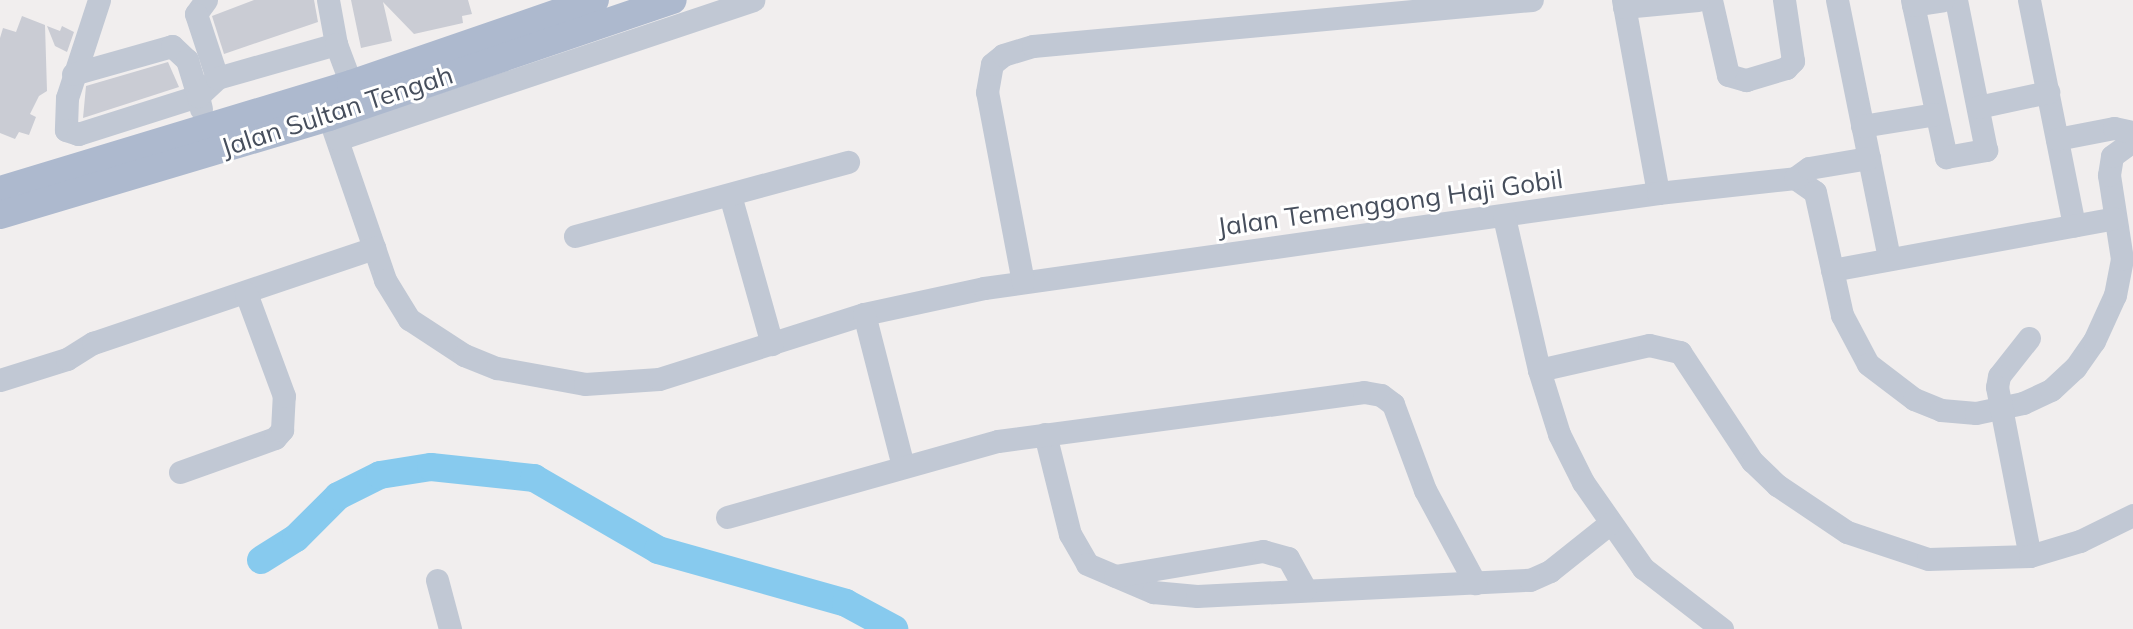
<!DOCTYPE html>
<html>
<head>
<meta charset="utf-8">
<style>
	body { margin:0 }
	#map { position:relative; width:2133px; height:629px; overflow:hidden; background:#f1eeee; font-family:Mulish,sans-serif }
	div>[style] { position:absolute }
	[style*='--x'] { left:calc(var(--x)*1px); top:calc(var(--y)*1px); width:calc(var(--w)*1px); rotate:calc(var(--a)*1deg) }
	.river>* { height:28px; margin:-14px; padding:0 14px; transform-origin:14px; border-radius:14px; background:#87caee }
	.building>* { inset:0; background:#caccd4 }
	.minor>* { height:23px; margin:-11.5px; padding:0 11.5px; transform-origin:11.5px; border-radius:11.5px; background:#c1c8d4 }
	.major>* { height:28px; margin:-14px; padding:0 14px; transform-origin:14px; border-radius:14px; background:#adb9ce }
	span { translate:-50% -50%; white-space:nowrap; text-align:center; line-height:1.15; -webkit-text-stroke:6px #fff; paint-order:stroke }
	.street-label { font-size:26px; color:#464e5c }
</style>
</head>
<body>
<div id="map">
	<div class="river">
		<div style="--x:261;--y:560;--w:41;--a:-32.2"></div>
		<div style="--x:296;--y:538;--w:59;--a:-45"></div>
		<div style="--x:338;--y:496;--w:47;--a:-26.6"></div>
		<div style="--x:380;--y:475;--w:52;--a:-8.9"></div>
		<div style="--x:431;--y:467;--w:104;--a:6.1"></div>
		<div style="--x:534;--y:478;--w:143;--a:30.1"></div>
		<div style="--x:658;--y:550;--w:195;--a:15.7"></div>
		<div style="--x:846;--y:603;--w:55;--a:28.4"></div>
	</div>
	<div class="building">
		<div style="clip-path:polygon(254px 0,314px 0,318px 22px,224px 54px,212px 16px)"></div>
		<div style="clip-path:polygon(351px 0,468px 0,472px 14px,462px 16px,463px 23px,414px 34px,383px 2px,392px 41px,361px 48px)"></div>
		<div style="clip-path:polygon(22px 16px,45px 25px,47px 91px,39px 96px,30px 114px,36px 117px,29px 135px,19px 132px,15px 139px,0 133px,0 38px,3px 28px,16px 32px)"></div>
		<div style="clip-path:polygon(47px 26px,60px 31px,62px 26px,74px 32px,67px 52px,55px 46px)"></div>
		<div style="clip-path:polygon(168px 62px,179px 87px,83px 118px,86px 86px)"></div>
	</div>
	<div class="minor">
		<div style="--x:99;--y:0;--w:103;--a:108.1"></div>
		<div style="--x:67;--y:98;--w:32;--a:92"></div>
		<div style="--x:66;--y:130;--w:13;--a:18"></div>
		<div style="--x:78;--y:134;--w:126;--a:-17.6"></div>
		<div style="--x:198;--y:96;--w:13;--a:77"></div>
		<div style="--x:206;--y:0;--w:17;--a:126"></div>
		<div style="--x:196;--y:14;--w:67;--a:71.8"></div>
		<div style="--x:328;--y:0;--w:45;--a:79.7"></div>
		<div style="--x:1623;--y:0;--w:196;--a:79.7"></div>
		<div style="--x:1711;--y:0;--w:77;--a:77.2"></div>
		<div style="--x:1728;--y:75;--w:19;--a:16"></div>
		<div style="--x:1746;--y:80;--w:42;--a:-16.7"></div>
		<div style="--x:1786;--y:68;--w:10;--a:-45"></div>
		<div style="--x:1793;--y:61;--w:62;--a:-98.4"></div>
		<div style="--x:1837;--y:0;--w:264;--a:78.6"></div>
		<div style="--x:1912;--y:0;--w:161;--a:77.8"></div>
		<div style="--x:1946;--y:157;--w:41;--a:-9.9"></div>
		<div style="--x:1986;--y:150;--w:153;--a:-101.3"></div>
		<div style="--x:2029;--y:0;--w:230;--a:78.7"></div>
		<div style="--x:1913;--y:5;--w:30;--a:-9"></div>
		<div style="--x:1624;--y:7;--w:74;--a:-5.4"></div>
		<div style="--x:73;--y:74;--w:103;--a:-15.8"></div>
		<div style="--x:172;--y:46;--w:21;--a:43"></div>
		<div style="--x:187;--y:60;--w:38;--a:73"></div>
		<div style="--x:198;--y:96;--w:26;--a:-43"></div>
		<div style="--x:217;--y:78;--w:124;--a:-15.9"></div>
		<div style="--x:336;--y:44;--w:43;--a:69.4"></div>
		<div style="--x:1978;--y:107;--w:72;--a:-12.1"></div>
		<div style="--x:329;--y:117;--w:172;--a:71"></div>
		<div style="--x:385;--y:280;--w:46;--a:58.4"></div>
		<div style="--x:409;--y:319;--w:66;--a:33.2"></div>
		<div style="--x:464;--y:355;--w:35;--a:22"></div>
		<div style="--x:497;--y:368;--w:89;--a:10.3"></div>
		<div style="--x:585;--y:384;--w:74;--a:-3.9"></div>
		<div style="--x:659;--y:379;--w:215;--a:-17.6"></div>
		<div style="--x:864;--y:314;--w:123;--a:-12.2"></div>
		<div style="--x:984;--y:288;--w:681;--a:-8.02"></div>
		<div style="--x:1658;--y:193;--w:138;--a:-6.2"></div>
		<div style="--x:1795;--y:178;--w:24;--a:35"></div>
		<div style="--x:1815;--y:192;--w:126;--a:77.6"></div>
		<div style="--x:1842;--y:315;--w:55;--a:62"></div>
		<div style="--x:1868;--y:364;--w:58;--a:37.3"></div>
		<div style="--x:1914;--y:399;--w:29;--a:22"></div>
		<div style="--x:1941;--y:410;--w:35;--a:5"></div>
		<div style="--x:1976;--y:413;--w:48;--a:-12"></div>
		<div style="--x:2023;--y:403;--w:31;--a:-25"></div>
		<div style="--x:2051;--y:390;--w:33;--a:-43"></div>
		<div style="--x:2075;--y:368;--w:33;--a:-55"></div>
		<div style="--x:2094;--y:341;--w:51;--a:-65.5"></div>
		<div style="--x:2115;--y:295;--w:37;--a:-79"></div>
		<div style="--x:2122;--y:259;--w:85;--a:-98.8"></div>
		<div style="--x:2109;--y:175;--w:19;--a:-81"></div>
		<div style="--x:2112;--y:156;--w:26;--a:-36"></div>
		<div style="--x:1862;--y:126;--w:74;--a:-9.3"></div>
		<div style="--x:338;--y:139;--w:438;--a:-18.5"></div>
		<div style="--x:2057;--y:139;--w:58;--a:-10.9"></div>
		<div style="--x:2114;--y:128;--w:19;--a:12"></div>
		<div style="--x:1795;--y:178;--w:17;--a:-36"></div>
		<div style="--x:1809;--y:168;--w:61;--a:-9.5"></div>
		<div style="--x:730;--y:195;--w:155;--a:74.3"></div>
		<div style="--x:1504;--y:217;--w:157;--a:77.1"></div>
		<div style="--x:1539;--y:370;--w:67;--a:72.6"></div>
		<div style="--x:1559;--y:434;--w:54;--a:63.4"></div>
		<div style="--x:1583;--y:482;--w:105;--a:55.1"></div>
		<div style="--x:1643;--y:568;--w:100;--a:37.7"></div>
		<div style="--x:575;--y:236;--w:283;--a:-15.2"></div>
		<div style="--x:1832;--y:270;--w:287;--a:-10.4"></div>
		<div style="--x:1023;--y:282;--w:193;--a:-100.7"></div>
		<div style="--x:987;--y:92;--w:28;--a:-80"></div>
		<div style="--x:992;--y:64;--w:14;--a:-39"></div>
		<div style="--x:1003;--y:55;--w:31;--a:-17"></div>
		<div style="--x:1033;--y:46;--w:501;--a:-5.27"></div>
		<div style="--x:864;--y:314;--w:157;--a:75.6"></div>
		<div style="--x:2029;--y:338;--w:48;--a:128.3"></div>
		<div style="--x:1999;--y:376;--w:11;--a:100"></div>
		<div style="--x:1997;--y:387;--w:172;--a:79"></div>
		<div style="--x:1539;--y:370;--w:113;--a:-12.8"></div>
		<div style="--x:1649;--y:345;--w:32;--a:13"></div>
		<div style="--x:1680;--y:352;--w:131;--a:56.6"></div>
		<div style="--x:1752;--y:461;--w:35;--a:44"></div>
		<div style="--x:1777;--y:485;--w:84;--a:33.9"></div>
		<div style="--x:1847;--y:532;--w:85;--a:18.4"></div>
		<div style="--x:1928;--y:559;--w:102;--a:-1.7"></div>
		<div style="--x:2030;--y:556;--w:52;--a:-16.7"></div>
		<div style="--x:2080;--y:541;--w:59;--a:-26.1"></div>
		<div style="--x:0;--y:380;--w:70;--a:-17.4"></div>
		<div style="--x:67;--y:359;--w:31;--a:-32"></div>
		<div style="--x:93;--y:343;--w:297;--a:-18.7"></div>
		<div style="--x:1045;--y:434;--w:103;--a:76"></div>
		<div style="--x:1070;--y:534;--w:34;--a:60"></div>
		<div style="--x:1087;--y:564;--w:72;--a:23"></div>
		<div style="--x:1153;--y:592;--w:44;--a:5.2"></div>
		<div style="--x:1197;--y:596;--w:333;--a:-2.8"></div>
		<div style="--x:1530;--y:580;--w:22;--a:-24"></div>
		<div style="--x:1550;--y:571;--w:75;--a:-38.5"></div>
		<div style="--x:180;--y:472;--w:101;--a:-19.7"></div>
		<div style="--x:275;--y:438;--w:11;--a:-49"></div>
		<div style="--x:282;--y:430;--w:34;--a:-87"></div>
		<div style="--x:284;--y:396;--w:110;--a:-110.3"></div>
		<div style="--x:727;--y:517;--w:281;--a:-15.7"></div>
		<div style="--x:998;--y:441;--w:369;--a:-7.6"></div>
		<div style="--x:1364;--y:392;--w:17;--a:10"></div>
		<div style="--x:1381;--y:395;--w:15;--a:37"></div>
		<div style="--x:1393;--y:404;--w:92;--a:69.6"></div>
		<div style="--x:1425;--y:490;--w:106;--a:61.7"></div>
		<div style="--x:1115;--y:576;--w:150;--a:-9.6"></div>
		<div style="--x:1263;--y:551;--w:26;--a:16"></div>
		<div style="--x:1288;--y:558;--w:35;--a:61"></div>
		<div style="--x:437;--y:580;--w:51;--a:75.1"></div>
	</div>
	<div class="major">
		<div style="--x:0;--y:190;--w:367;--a:-16.8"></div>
		<div style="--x:351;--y:84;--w:258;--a:-19"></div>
		<div style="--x:0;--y:215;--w:343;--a:-16.6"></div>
		<div style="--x:329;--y:117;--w:363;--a:-18.8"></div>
	</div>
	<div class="street-label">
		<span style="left:337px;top:111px;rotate:-18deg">Jalan Sultan Tengah</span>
		<span style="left:1390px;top:203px;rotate:-8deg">Jalan Temenggong Haji Gobil</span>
	</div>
</div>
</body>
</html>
